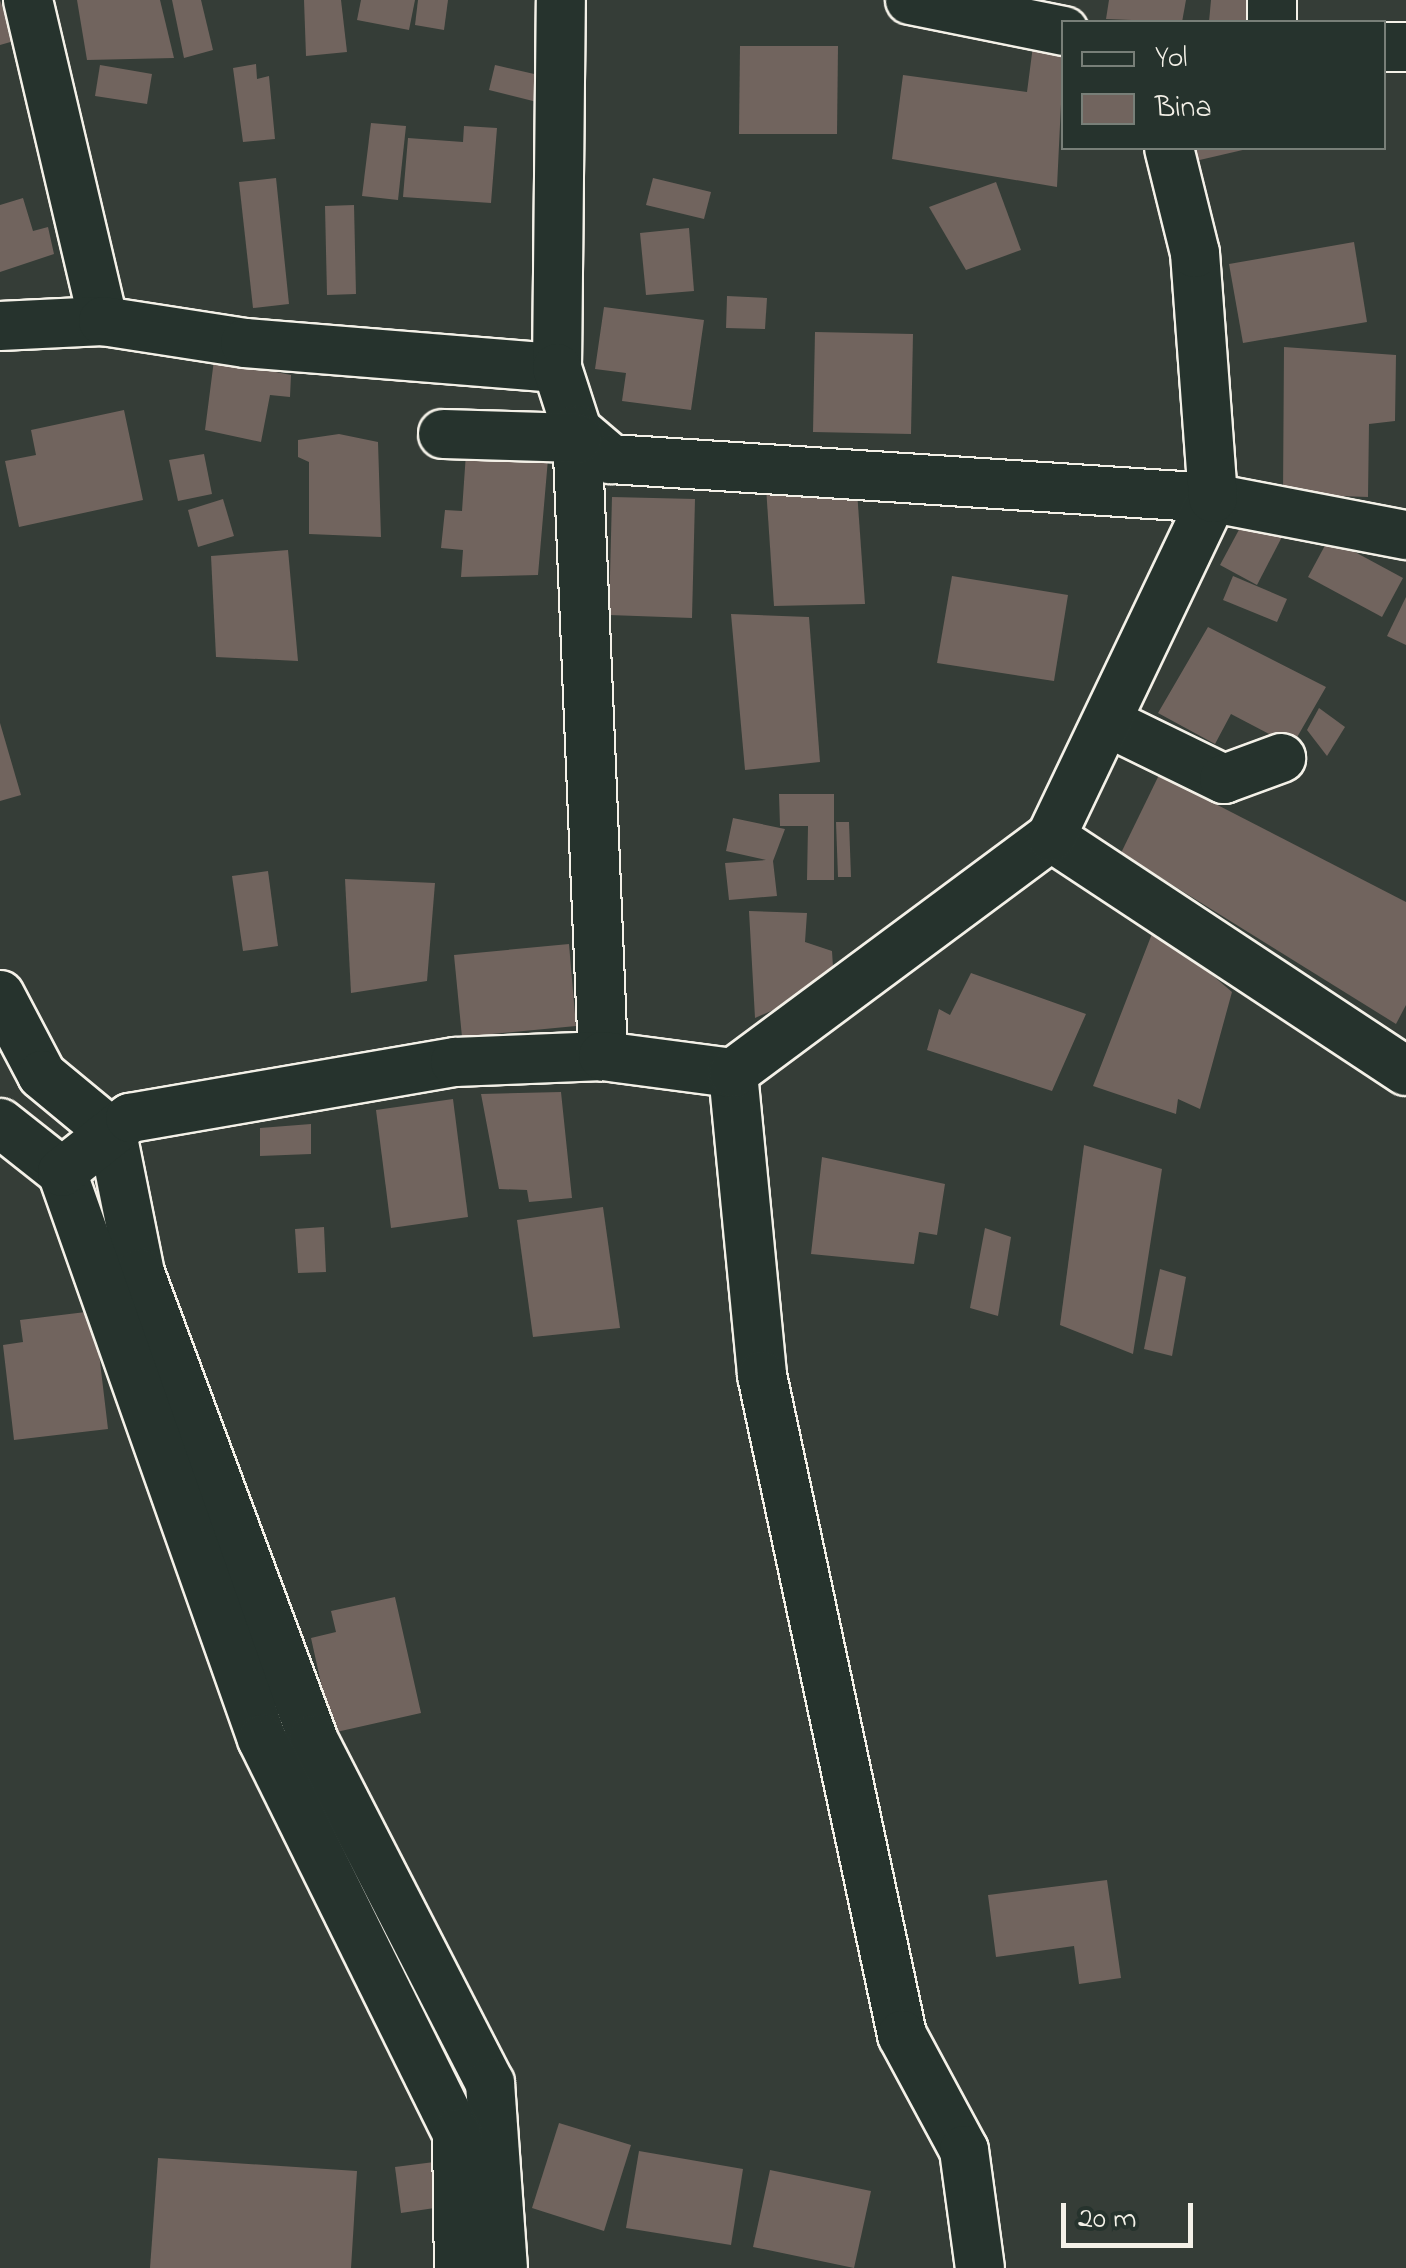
<!DOCTYPE html>
<html>
<head>
<meta charset="utf-8">
<style>
	body { margin:0 }
	#map { position:relative; width:1406px; height:2268px; overflow:hidden; background:#353d37; font-family:"Indie Flower",sans-serif }
	div>[style] { position:absolute }
	[style*='--x'] { left:calc(var(--x)*1px); top:calc(var(--y)*1px); width:calc(var(--w)*1px); rotate:calc(var(--a)*1deg) }
	.building>* { inset:0; background:#71645e }
	.roads { filter:drop-shadow(2px 0 #f4f1e8) drop-shadow(-2px 0 #f4f1e8) drop-shadow(0 2px #f4f1e8) drop-shadow(0 -2px #f4f1e8) }
	.minor>* { height:48px; margin:-24px; padding:0 24px; transform-origin:24px; border-radius:24px; background:#26332d }
	span { translate:-50% -50%; white-space:nowrap; text-align:center; line-height:1.15; -webkit-text-stroke:8px #26332d; paint-order:stroke }
	.legend { position:absolute; left:1061px; top:20px; width:325px; height:130px; box-sizing:border-box; background:#26332d; border:2px solid #787f78; margin:0; padding:12px 18px; list-style:none; font-size:30px; color:#f4f1e8 }
	.legend li { display:flex; align-items:center; gap:20px; height:50px }
	.legend b { width:50px; border:2px solid #787f78 }
	.scale { position:absolute; left:1061px; top:2203px; width:132px; height:45px; box-sizing:border-box; border:5px solid #f4f1e8; border-top:0; padding-left:12px; font-size:30px; line-height:35px; white-space:nowrap; color:#f4f1e8; -webkit-text-stroke:8px #26332d; paint-order:stroke }
</style>
</head>
<body>
<div id="map">
	<div class="building">
		<div style="clip-path:polygon(0 0,14px 41px,0 45px)"></div>
		<div style="clip-path:polygon(77px 0,160px 0,174px 58px,87px 60px)"></div>
		<div style="clip-path:polygon(172px 0,201px 0,213px 50px,184px 58px)"></div>
		<div style="clip-path:polygon(304px 0,341px 0,347px 52px,306px 56px)"></div>
		<div style="clip-path:polygon(361px 0,415px 0,409px 30px,357px 20px)"></div>
		<div style="clip-path:polygon(418px 0,448px 0,444px 30px,415px 25px)"></div>
		<div style="clip-path:polygon(1109px 0,1186px 0,1182px 22px,1106px 19px)"></div>
		<div style="clip-path:polygon(1211px 0,1252px 0,1250px 22px,1209px 22px)"></div>
		<div style="clip-path:polygon(1034px 38px,1064px 42px,1057px 187px,892px 159px,903px 75px,1027px 92px)"></div>
		<div style="clip-path:polygon(740px 46px,838px 46px,837px 134px,739px 134px)"></div>
		<div style="clip-path:polygon(256px 64px,257px 79px,269px 76px,275px 139px,243px 142px,233px 68px)"></div>
		<div style="clip-path:polygon(100px 65px,152px 74px,147px 104px,95px 96px)"></div>
		<div style="clip-path:polygon(495px 65px,543px 76px,537px 102px,489px 90px)"></div>
		<div style="clip-path:polygon(371px 123px,406px 126px,398px 200px,362px 196px)"></div>
		<div style="clip-path:polygon(464px 126px,497px 128px,491px 203px,403px 197px,408px 138px,463px 142px)"></div>
		<div style="clip-path:polygon(1188px 148px,1247px 148px,1247px 149px,1191px 162px)"></div>
		<div style="clip-path:polygon(276px 178px,289px 304px,253px 308px,239px 182px)"></div>
		<div style="clip-path:polygon(653px 178px,711px 192px,704px 219px,646px 205px)"></div>
		<div style="clip-path:polygon(996px 182px,1021px 250px,966px 270px,929px 207px)"></div>
		<div style="clip-path:polygon(23px 198px,33px 231px,48px 227px,54px 254px,0 272px,0 205px)"></div>
		<div style="clip-path:polygon(354px 205px,356px 294px,327px 295px,325px 206px)"></div>
		<div style="clip-path:polygon(689px 228px,694px 291px,646px 295px,640px 233px)"></div>
		<div style="clip-path:polygon(1354px 242px,1367px 322px,1243px 343px,1229px 264px)"></div>
		<div style="clip-path:polygon(727px 296px,767px 298px,765px 329px,726px 328px)"></div>
		<div style="clip-path:polygon(604px 307px,704px 320px,691px 410px,622px 401px,626px 373px,595px 369px)"></div>
		<div style="clip-path:polygon(815px 332px,913px 334px,911px 434px,813px 432px)"></div>
		<div style="clip-path:polygon(1284px 347px,1396px 355px,1395px 421px,1369px 424px,1368px 497px,1283px 494px)"></div>
		<div style="clip-path:polygon(214px 360px,291px 375px,290px 397px,270px 395px,261px 442px,205px 430px)"></div>
		<div style="clip-path:polygon(124px 410px,143px 500px,19px 527px,5px 461px,36px 455px,31px 430px)"></div>
		<div style="clip-path:polygon(339px 434px,378px 442px,381px 537px,309px 534px,309px 462px,298px 457px,298px 440px)"></div>
		<div style="clip-path:polygon(466px 453px,548px 459px,538px 575px,461px 577px,463px 550px,441px 548px,445px 510px,462px 511px)"></div>
		<div style="clip-path:polygon(204px 454px,212px 494px,178px 501px,169px 460px)"></div>
		<div style="clip-path:polygon(766px 487px,857px 491px,865px 604px,774px 606px)"></div>
		<div style="clip-path:polygon(612px 497px,695px 499px,692px 618px,609px 615px)"></div>
		<div style="clip-path:polygon(223px 499px,234px 536px,198px 547px,188px 510px)"></div>
		<div style="clip-path:polygon(1248px 513px,1284px 533px,1257px 585px,1220px 565px)"></div>
		<div style="clip-path:polygon(1329px 538px,1403px 578px,1382px 617px,1308px 577px)"></div>
		<div style="clip-path:polygon(288px 550px,298px 661px,216px 657px,211px 556px)"></div>
		<div style="clip-path:polygon(952px 576px,1068px 595px,1054px 681px,937px 663px)"></div>
		<div style="clip-path:polygon(1233px 576px,1287px 599px,1277px 622px,1223px 600px)"></div>
		<div style="clip-path:polygon(1406px 597px,1406px 645px,1387px 636px)"></div>
		<div style="clip-path:polygon(731px 614px,809px 617px,820px 762px,745px 770px)"></div>
		<div style="clip-path:polygon(1208px 627px,1326px 687px,1292px 746px,1231px 714px,1215px 744px,1158px 713px)"></div>
		<div style="clip-path:polygon(1319px 708px,1345px 727px,1327px 756px,1307px 730px)"></div>
		<div style="clip-path:polygon(0 723px,21px 795px,0 801px)"></div>
		<div style="clip-path:polygon(1159px 775px,1406px 902px,1406px 1005px,1396px 1024px,1121px 853px)"></div>
		<div style="clip-path:polygon(779px 794px,834px 794px,834px 880px,807px 880px,808px 826px,780px 826px)"></div>
		<div style="clip-path:polygon(733px 818px,785px 829px,773px 861px,777px 896px,729px 900px,725px 863px,766px 860px,726px 851px)"></div>
		<div style="clip-path:polygon(836px 822px,849px 822px,851px 877px,838px 877px)"></div>
		<div style="clip-path:polygon(268px 871px,278px 946px,243px 951px,232px 876px)"></div>
		<div style="clip-path:polygon(345px 879px,435px 883px,427px 981px,351px 993px)"></div>
		<div style="clip-path:polygon(749px 911px,807px 913px,805px 942px,832px 951px,834px 983px,755px 1018px)"></div>
		<div style="clip-path:polygon(1155px 926px,1232px 992px,1200px 1109px,1178px 1099px,1176px 1114px,1093px 1086px)"></div>
		<div style="clip-path:polygon(569px 944px,576px 1026px,462px 1037px,454px 955px)"></div>
		<div style="clip-path:polygon(971px 973px,1086px 1014px,1052px 1091px,927px 1050px,939px 1009px,950px 1015px)"></div>
		<div style="clip-path:polygon(561px 1092px,572px 1198px,529px 1202px,527px 1190px,499px 1189px,481px 1094px)"></div>
		<div style="clip-path:polygon(453px 1099px,468px 1217px,391px 1228px,376px 1110px)"></div>
		<div style="clip-path:polygon(311px 1124px,311px 1154px,260px 1156px,260px 1128px)"></div>
		<div style="clip-path:polygon(1084px 1145px,1162px 1169px,1133px 1354px,1060px 1325px)"></div>
		<div style="clip-path:polygon(822px 1157px,945px 1184px,937px 1235px,919px 1232px,914px 1264px,811px 1254px)"></div>
		<div style="clip-path:polygon(603px 1207px,620px 1328px,533px 1337px,517px 1220px)"></div>
		<div style="clip-path:polygon(324px 1227px,326px 1272px,298px 1273px,295px 1229px)"></div>
		<div style="clip-path:polygon(985px 1228px,1011px 1237px,998px 1316px,970px 1308px)"></div>
		<div style="clip-path:polygon(1160px 1269px,1186px 1277px,1172px 1356px,1144px 1349px)"></div>
		<div style="clip-path:polygon(94px 1311px,108px 1429px,14px 1440px,3px 1345px,23px 1342px,20px 1320px)"></div>
		<div style="clip-path:polygon(395px 1597px,421px 1713px,332px 1733px,311px 1638px,336px 1632px,331px 1611px)"></div>
		<div style="clip-path:polygon(1107px 1880px,1121px 1978px,1079px 1984px,1074px 1946px,996px 1957px,988px 1895px)"></div>
		<div style="clip-path:polygon(559px 2123px,631px 2145px,604px 2231px,532px 2208px)"></div>
		<div style="clip-path:polygon(639px 2151px,743px 2169px,731px 2245px,626px 2228px)"></div>
		<div style="clip-path:polygon(158px 2158px,357px 2171px,351px 2268px,150px 2268px)"></div>
		<div style="clip-path:polygon(442px 2161px,448px 2206px,401px 2213px,395px 2167px)"></div>
		<div style="clip-path:polygon(770px 2170px,871px 2191px,854px 2268px,753px 2247px)"></div>
	</div>
	<div class="roads">
		<div class="minor">
			<div style="--x:28;--y:0;--w:330;--a:76.8"></div>
			<div style="--x:910;--y:0;--w:157;--a:11.4"></div>
			<div style="--x:1272;--y:22;--w:22;--a:-90"></div>
			<div style="--x:1384;--y:47;--w:22;--a:0"></div>
			<div style="--x:0;--y:326;--w:103;--a:-2.8"></div>
			<div style="--x:103;--y:321;--w:144;--a:8.8"></div>
			<div style="--x:245;--y:343;--w:313;--a:4.6"></div>
			<div style="--x:557;--y:368;--w:368;--a:-89.4"></div>
			<div style="--x:557;--y:368;--w:65;--a:72.1"></div>
			<div style="--x:577;--y:430;--w:45;--a:40.5"></div>
			<div style="--x:611;--y:459;--w:603;--a:3.71"></div>
			<div style="--x:1213;--y:498;--w:197;--a:10.9"></div>
			<div style="--x:577;--y:430;--w:627;--a:87.62"></div>
			<div style="--x:443;--y:434;--w:135;--a:1.7"></div>
			<div style="--x:1109;--y:723;--w:128;--a:26"></div>
			<div style="--x:1224;--y:779;--w:61;--a:-20.2"></div>
			<div style="--x:1051;--y:837;--w:425;--a:33.4"></div>
			<div style="--x:0;--y:995;--w:90;--a:62.3"></div>
			<div style="--x:42;--y:1075;--w:91;--a:39.6"></div>
			<div style="--x:112;--y:1133;--w:143;--a:78.7"></div>
			<div style="--x:140;--y:1273;--w:497;--a:69.6"></div>
			<div style="--x:313;--y:1739;--w:387;--a:62.8"></div>
			<div style="--x:490;--y:2083;--w:185;--a:86"></div>
			<div style="--x:733;--y:1073;--w:303;--a:84.5"></div>
			<div style="--x:762;--y:1375;--w:675;--a:78.02"></div>
			<div style="--x:902;--y:2035;--w:131;--a:61.7"></div>
			<div style="--x:964;--y:2150;--w:119;--a:82.3"></div>
			<div style="--x:0;--y:1123;--w:79;--a:38.3"></div>
			<div style="--x:62;--y:1172;--w:601;--a:70.57"></div>
			<div style="--x:262;--y:1739;--w:440;--a:63.7"></div>
			<div style="--x:457;--y:2133;--w:135;--a:89.2"></div>
			<div style="--x:62;--y:1172;--w:87;--a:-38.5"></div>
			<div style="--x:130;--y:1118;--w:330;--a:-9.8"></div>
			<div style="--x:455;--y:1062;--w:148;--a:-2.3"></div>
			<div style="--x:603;--y:1056;--w:131;--a:7.5"></div>
			<div style="--x:733;--y:1073;--w:396;--a:-36.6"></div>
			<div style="--x:1051;--y:837;--w:376;--a:-64.5"></div>
			<div style="--x:1213;--y:498;--w:246;--a:-94.2"></div>
			<div style="--x:1195;--y:253;--w:108;--a:-103.9"></div>
		</div>
	</div>
	<ul class="legend">
	<li><b style="height:12px;background:#26332d"></b>Yol</li>
	<li><b style="height:28px;background:#71645e"></b>Bina</li>
	</ul>
	<div class="scale">20 m</div>
</div>
</body>
</html>
